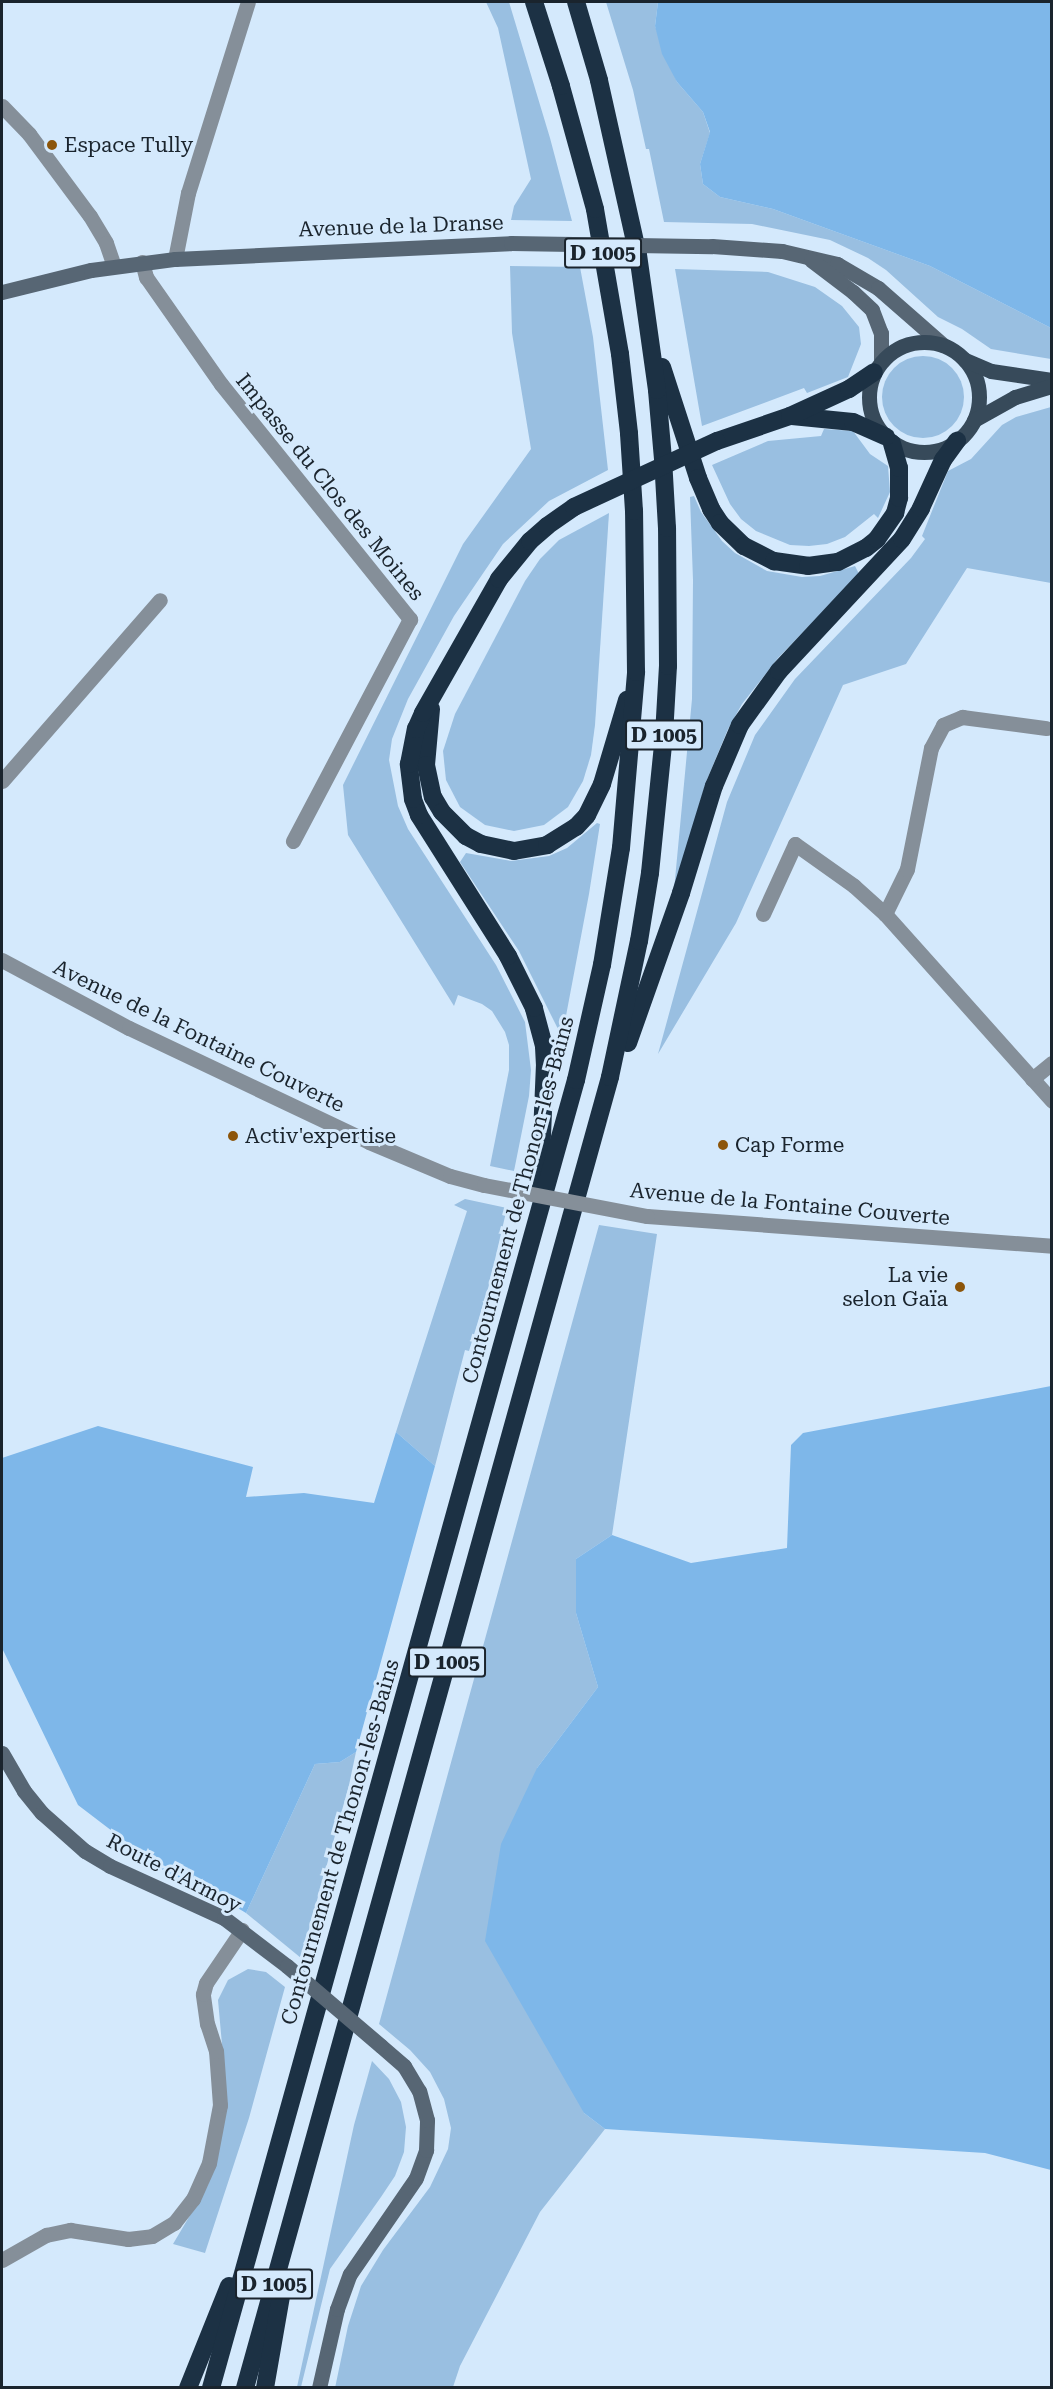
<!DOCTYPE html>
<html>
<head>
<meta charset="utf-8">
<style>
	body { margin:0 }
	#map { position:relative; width:1053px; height:2389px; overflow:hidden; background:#d4e9fc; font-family:"Roboto Serif",serif }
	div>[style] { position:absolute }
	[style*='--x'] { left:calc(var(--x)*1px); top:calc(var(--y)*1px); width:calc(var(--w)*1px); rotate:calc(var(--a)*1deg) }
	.green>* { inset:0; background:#99bfe1 }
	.round { border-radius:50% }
	.forest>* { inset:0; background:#7eb7e9 }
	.street>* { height:15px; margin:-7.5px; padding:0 7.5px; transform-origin:7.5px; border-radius:7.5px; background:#858f99 }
	.secondary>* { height:15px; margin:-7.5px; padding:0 7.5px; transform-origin:7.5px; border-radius:7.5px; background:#576674 }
	.primary>* { height:15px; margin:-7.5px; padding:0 7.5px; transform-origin:7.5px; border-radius:7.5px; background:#374a5a }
	.primary>.ring { margin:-7.5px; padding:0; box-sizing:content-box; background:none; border:15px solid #374a5a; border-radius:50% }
	.highway>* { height:18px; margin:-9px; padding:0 9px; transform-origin:9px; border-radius:9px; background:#1c3144 }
	.street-bridge>* { height:15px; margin:-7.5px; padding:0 7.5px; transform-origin:7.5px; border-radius:7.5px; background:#858f99 }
	.secondary-bridge>* { height:15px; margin:-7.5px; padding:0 7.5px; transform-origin:7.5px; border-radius:7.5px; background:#576674 }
	.highway-bridge>* { height:18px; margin:-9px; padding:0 9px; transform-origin:9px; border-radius:9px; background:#1c3144 }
	.dots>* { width:16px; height:16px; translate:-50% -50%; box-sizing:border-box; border:3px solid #d4e9fc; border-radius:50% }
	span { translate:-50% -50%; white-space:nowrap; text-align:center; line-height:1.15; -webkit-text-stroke:6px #d4e9fc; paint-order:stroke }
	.shield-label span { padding:2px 4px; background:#d4e9fc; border:2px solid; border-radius:4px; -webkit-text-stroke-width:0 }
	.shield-label { font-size:20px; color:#1a242d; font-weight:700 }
	.poi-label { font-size:21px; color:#1a242d }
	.left { translate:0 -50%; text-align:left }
	.right { translate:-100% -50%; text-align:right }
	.street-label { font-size:21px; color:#1a242d }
	.frame { position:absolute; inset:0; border:3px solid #1a242d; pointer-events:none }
</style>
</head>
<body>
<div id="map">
	<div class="green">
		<div style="clip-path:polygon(486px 2px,509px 2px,550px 138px,572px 221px,511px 220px,514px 206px,531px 179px,498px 28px)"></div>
		<div style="clip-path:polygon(606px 2px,658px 2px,655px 26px,677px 82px,703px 112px,710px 133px,700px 164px,703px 184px,720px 197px,773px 209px,930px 266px,1051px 328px,1051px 359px,991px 349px,962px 329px,938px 317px,886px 270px,868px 258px,830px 240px,752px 224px,664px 222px,649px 149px,646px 149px,633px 90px)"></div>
		<div style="clip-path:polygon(510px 266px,580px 267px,593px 337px,608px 470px,549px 501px,503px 544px,454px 616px,408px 699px,392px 739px,389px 760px,398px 806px,408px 829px,496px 965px,525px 1022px,531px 1070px,529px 1096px,514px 1171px,490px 1166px,509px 1070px,509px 1045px,505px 1032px,492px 1011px,482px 1004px,458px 995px,454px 1006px,348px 835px,343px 785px,463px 544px,531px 449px,512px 333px)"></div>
		<div style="clip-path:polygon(675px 269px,768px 272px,815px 287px,842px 306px,859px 327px,861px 344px,848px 377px,807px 393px,804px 388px,702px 426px)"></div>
		<div class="round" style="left:882px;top:356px;width:82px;height:82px"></div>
		<div style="clip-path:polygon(1051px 407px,1051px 583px,967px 568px,906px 664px,843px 685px,736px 923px,658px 1054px,727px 802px,755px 735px,795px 679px,911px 558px,925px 539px,922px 536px,948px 471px,971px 459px,1002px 425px,1016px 417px)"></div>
		<div style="clip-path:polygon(824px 429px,853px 431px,870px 454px,888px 466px,890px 492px,878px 518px,874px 514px,845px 537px,827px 544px,809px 546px,790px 545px,756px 531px,741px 519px,730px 504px,712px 465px,768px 441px,821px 436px)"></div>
		<div style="clip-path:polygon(694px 496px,701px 512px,722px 541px,735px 553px,767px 571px,802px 577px,820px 576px,855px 566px,859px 574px,778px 658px,742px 704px,728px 729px,706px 782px,674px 890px,692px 699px,693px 580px,690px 497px)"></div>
		<div style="clip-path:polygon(609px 513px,595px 725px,591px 755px,583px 781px,568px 807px,544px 825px,514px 831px,485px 825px,460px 807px,446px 780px,443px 751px,455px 714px,525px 581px,540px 559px,559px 540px)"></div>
		<div style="clip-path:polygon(597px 823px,600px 824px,589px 894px,562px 1037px,519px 951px,460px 862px,466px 853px,511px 861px,549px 856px,567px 848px)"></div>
		<div style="clip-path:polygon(465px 1199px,507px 1208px,489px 1285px,469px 1351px,465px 1350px,435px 1466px,396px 1432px,467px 1211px,454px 1205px)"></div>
		<div style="clip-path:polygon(599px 1225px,657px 1234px,612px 1535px,576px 1559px,576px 1613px,598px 1687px,537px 1768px,584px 2113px,605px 2129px,540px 2212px,460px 2366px,453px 2387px,335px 2388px,348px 2326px,361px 2286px,383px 2250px,430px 2187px,448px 2149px,451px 2128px,444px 2099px,430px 2072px,410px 2050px,379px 2024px)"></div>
		<div style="clip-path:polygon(356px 1752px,349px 1785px,301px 1958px,246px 1913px,315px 1764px,340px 1762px)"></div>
		<div style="clip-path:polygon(248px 1969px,266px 1972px,285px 1987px,249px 2118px,205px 2253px,173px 2244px,208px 2185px,227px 2100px,218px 2000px,228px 1980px)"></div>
		<div style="clip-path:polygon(372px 2061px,389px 2079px,401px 2102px,406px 2127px,404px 2152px,395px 2176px,381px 2197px,330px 2269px,301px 2387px,297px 2387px,354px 2125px)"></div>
	</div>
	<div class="forest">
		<div style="clip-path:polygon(658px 2px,1051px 2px,1051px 328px,930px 266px,773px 209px,720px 197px,703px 184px,700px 164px,710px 132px,703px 112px,677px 82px,662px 54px,655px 26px)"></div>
		<div style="clip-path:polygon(1051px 1386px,1051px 2170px,985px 2153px,605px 2129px,584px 2113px,485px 1941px,501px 1844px,537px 1768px,598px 1687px,576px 1613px,576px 1559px,612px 1535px,691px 1563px,787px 1548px,791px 1445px,803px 1433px)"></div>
		<div style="clip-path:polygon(98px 1426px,253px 1467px,246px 1497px,304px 1493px,374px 1503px,396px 1432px,435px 1466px,356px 1752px,340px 1762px,315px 1764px,246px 1913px,201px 1886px,167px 1873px,78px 1805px,2px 1648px,2px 1458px)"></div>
	</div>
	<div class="street">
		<div style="--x:2;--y:106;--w:39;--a:46"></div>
		<div style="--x:29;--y:134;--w:102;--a:53.4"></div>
		<div style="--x:90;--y:216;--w:31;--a:59"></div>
		<div style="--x:106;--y:243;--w:24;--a:71"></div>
		<div style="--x:175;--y:259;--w:67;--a:-78.9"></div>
		<div style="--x:188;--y:193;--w:200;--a:-72.6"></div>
		<div style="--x:142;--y:262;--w:16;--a:75"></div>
		<div style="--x:146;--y:277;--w:131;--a:55"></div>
		<div style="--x:221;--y:384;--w:302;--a:51.2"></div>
		<div style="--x:410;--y:619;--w:251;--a:117.8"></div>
		<div style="--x:2;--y:781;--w:240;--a:-48.9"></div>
		<div style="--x:763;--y:914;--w:77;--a:-65.4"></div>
		<div style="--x:795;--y:844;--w:72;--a:35.4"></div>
		<div style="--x:854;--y:886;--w:42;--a:42.1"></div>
		<div style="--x:885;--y:914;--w:251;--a:48.2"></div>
		<div style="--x:885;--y:914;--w:50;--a:-63.9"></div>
		<div style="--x:907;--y:869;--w:123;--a:-78.8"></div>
		<div style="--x:931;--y:748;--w:26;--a:-62"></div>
		<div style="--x:943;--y:725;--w:21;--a:-23"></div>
		<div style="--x:962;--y:717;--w:85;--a:7.5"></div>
		<div style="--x:2;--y:960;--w:144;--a:28.2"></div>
		<div style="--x:129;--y:1028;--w:266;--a:25.4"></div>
		<div style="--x:369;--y:1142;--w:88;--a:22.8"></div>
		<div style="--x:450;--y:1176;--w:35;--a:15"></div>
		<div style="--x:1032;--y:1079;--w:26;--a:-39"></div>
		<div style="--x:647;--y:1216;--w:406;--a:4.2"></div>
		<div style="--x:2;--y:2260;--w:51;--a:-29.6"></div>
		<div style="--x:46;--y:2235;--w:25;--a:-12"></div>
		<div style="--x:70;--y:2230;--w:59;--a:8.8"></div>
		<div style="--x:128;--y:2239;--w:24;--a:-7"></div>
		<div style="--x:152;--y:2236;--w:26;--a:-31"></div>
		<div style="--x:174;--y:2223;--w:31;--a:-52"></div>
		<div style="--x:193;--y:2199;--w:39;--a:-66"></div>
		<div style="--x:209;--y:2163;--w:59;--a:-79.3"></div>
		<div style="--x:220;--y:2105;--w:54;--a:-94.2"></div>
		<div style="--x:216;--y:2051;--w:28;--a:-108"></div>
		<div style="--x:207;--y:2024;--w:30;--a:-98"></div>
		<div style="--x:203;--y:1994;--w:11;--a:-75"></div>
		<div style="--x:206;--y:1983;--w:64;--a:-55.8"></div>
	</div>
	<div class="secondary">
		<div style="--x:712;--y:246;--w:70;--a:4.1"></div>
		<div style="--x:782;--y:251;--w:57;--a:13.3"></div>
		<div style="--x:837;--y:264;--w:48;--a:30.3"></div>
		<div style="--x:878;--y:288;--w:86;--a:41.2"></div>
		<div style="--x:811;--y:260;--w:53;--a:37.3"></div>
		<div style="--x:853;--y:292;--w:26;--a:43"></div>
		<div style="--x:872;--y:310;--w:25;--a:69"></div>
		<div style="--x:881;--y:333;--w:29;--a:90"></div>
		<div style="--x:2;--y:292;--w:92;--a:-13.9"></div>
		<div style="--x:91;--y:270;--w:85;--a:-7.5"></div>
		<div style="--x:175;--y:259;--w:336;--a:-2.7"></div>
		<div style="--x:2;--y:1753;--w:44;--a:59.9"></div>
		<div style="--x:24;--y:1791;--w:28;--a:51"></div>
		<div style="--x:42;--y:1813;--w:57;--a:41.5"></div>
		<div style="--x:85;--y:1851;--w:29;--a:31"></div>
		<div style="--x:110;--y:1866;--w:125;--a:24.5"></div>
		<div style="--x:224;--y:1918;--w:79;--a:37.3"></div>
		<div style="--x:319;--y:2388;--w:81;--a:-77.2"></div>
		<div style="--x:337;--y:2309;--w:37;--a:-70"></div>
		<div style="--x:350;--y:2274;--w:116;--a:-55.5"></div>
		<div style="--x:416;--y:2178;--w:30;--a:-70"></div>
		<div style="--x:426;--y:2150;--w:30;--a:-88"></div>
		<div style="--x:427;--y:2120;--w:30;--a:-105"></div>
		<div style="--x:419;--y:2091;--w:29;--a:-121"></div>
		<div style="--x:404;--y:2066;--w:30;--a:-139"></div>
	</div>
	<div class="primary">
		<div class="ring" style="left:869px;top:342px;width:95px;height:95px"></div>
		<div style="--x:965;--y:360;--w:28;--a:23"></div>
		<div style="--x:991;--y:371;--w:62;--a:8.4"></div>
		<div style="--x:974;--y:420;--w:47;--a:-29.3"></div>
		<div style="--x:1015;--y:397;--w:39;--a:-17"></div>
	</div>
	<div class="highway">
		<div style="--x:662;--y:367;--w:117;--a:72"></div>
		<div style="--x:698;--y:478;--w:34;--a:67"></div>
		<div style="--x:711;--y:509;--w:17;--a:57"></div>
		<div style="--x:720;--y:523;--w:33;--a:44"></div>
		<div style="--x:744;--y:546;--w:34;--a:27"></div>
		<div style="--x:774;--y:561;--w:34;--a:8"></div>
		<div style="--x:808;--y:566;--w:30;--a:-8"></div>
		<div style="--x:838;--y:562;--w:31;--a:-27"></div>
		<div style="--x:866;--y:548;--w:14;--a:-39"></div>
		<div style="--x:877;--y:539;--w:32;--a:-55"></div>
		<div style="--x:895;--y:513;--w:16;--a:-75"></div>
		<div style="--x:899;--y:498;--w:30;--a:-90"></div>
		<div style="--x:899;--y:468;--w:26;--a:-106"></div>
		<div style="--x:792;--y:416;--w:61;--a:5.6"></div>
		<div style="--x:853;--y:422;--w:36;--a:24"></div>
		<div style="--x:717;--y:441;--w:77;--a:-18.9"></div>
		<div style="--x:790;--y:416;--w:65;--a:-24.6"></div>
		<div style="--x:849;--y:389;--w:30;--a:-34"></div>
		<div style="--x:431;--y:709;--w:56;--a:95.1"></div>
		<div style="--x:426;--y:765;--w:33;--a:78"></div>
		<div style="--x:433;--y:797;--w:17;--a:59"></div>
		<div style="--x:442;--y:812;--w:34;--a:45"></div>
		<div style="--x:466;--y:836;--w:17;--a:28"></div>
		<div style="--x:481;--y:844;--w:34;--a:12"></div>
		<div style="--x:514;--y:851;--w:34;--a:-10"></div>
		<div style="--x:547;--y:845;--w:34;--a:-32"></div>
		<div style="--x:576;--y:827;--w:16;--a:-47"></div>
		<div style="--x:587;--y:815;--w:34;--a:-64"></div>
		<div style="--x:602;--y:784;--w:88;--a:-73.4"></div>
		<div style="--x:628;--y:1043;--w:159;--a:-70.5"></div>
		<div style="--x:681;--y:893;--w:112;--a:-72.9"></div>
		<div style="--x:714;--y:786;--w:66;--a:-66.9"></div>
		<div style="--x:740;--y:725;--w:67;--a:-54.2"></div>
		<div style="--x:779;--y:671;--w:180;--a:-47"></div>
		<div style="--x:902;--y:539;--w:36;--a:-58"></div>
		<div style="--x:921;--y:508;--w:53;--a:-65.4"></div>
		<div style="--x:943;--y:460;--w:24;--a:-54"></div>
		<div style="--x:540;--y:1183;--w:117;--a:-87.6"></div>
		<div style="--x:545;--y:1066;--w:20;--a:-93"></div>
		<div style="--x:544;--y:1046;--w:39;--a:-105"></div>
		<div style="--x:534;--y:1008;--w:58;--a:-116.6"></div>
		<div style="--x:508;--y:956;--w:167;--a:-122.3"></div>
		<div style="--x:419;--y:815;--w:17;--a:-111"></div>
		<div style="--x:413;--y:799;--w:35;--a:-97"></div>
		<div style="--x:409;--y:764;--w:36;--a:-79"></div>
		<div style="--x:416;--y:729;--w:17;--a:-66"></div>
		<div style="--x:423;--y:713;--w:154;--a:-60.4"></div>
		<div style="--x:499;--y:579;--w:49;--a:-50.8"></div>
		<div style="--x:530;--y:541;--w:23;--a:-41"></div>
		<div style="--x:547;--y:526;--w:33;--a:-35"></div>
		<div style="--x:188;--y:2388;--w:110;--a:-68.1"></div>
		<div style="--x:211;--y:2388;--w:1358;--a:-74.41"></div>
		<div style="--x:576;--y:1080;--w:118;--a:-77.3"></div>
		<div style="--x:602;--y:965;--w:119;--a:-80.8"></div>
		<div style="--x:621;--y:848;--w:177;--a:-85.1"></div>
		<div style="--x:636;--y:672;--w:161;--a:-90.7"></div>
		<div style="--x:634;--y:511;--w:78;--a:-93.7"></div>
		<div style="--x:629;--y:433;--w:80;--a:-96.5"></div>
		<div style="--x:620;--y:354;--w:147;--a:-99.8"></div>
		<div style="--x:595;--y:209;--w:128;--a:-105.5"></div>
		<div style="--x:561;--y:86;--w:88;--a:-107.8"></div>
		<div style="--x:245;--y:2388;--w:1361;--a:-74.44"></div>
		<div style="--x:610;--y:1077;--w:139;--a:-78"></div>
		<div style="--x:639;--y:941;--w:69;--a:-80.8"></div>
		<div style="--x:650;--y:873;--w:139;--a:-84.2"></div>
		<div style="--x:664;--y:735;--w:69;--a:-86.7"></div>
		<div style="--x:668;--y:666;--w:138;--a:-90.4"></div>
		<div style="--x:667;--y:528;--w:69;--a:-93.3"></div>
		<div style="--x:663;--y:459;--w:69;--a:-95"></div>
		<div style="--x:657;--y:390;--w:136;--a:-98"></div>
		<div style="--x:638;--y:255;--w:179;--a:-102.6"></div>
		<div style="--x:599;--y:80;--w:81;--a:-106.4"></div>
		<div style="--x:265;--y:2388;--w:98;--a:-80.1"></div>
	</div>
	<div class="street-bridge">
		<div style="--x:484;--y:1185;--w:166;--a:10.8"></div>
	</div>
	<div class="secondary-bridge">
		<div style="--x:511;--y:243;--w:201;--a:0.9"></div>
		<div style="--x:287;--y:1966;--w:123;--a:40.4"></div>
	</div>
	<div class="highway-bridge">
		<div style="--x:574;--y:507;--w:157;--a:-24.8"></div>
	</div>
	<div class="dots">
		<div style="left:52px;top:145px;background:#8c550a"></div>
		<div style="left:233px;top:1136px;background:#8c550a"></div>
		<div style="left:723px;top:1145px;background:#8c550a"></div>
		<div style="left:960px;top:1287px;background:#8c550a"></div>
	</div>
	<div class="shield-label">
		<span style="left:603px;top:253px">D 1005</span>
		<span style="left:664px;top:735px">D 1005</span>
		<span style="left:447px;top:1662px">D 1005</span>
		<span style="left:274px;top:2284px">D 1005</span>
	</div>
	<div class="poi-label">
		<span class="left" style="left:64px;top:145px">Espace Tully</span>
		<span class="left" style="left:245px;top:1136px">Activ'expertise</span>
		<span class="left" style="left:735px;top:1145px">Cap Forme</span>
		<span class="right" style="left:948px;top:1287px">La vie<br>selon Gaïa</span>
	</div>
	<div class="street-label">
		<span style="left:401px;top:226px;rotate:-2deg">Avenue de la Dranse</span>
		<span style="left:330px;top:487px;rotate:51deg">Impasse du Clos des Moines</span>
		<span style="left:199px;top:1036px;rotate:26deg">Avenue de la Fontaine Couverte</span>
		<span style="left:518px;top:1200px;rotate:-75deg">Contournement de Thonon-les-Bains</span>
		<span style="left:790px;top:1204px;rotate:5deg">Avenue de la Fontaine Couverte</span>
		<span style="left:340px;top:1842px;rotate:-74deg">Contournement de Thonon-les-Bains</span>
		<span style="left:174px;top:1873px;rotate:27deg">Route d'Armoy</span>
	</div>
	<div class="frame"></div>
</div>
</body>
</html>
